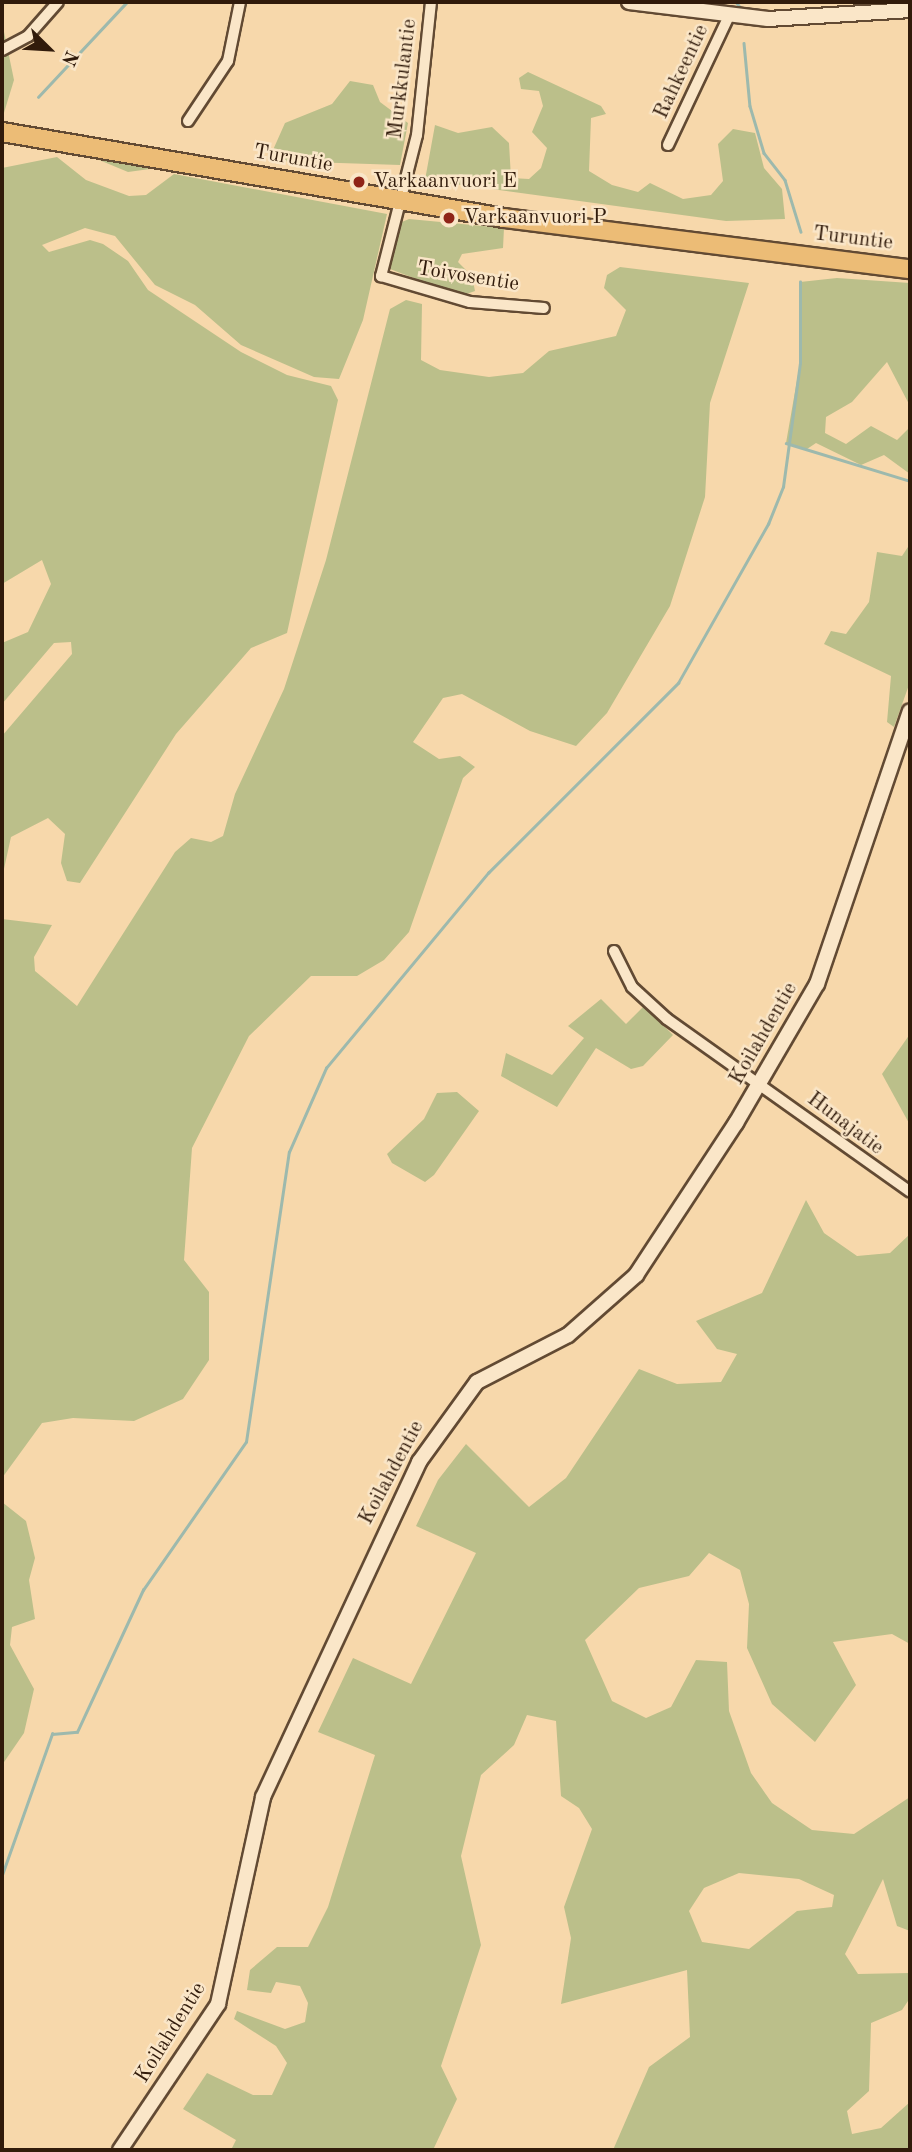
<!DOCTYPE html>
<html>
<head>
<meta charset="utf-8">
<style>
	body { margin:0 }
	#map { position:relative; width:912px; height:2152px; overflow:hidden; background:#f7d8ab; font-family:"Old Standard TT",serif }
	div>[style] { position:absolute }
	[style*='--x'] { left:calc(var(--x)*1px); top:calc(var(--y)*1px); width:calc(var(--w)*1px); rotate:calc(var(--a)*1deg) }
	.green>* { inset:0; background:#bbbf8a }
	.stream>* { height:2.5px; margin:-1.25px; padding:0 1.25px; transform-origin:1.25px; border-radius:1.25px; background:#9db9ad }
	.roads { filter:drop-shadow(2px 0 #624a33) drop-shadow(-2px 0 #624a33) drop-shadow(0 2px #624a33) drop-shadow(0 -2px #624a33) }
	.street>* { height:10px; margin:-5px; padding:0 5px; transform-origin:5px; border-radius:5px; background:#fae6c8 }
	.secondary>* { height:14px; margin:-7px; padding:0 7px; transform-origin:7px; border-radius:7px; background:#fae6c8 }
	.highway>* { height:18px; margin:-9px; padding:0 9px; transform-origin:9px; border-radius:9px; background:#ecbc76 }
	.dots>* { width:19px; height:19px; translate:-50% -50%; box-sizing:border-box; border:4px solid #fae6c8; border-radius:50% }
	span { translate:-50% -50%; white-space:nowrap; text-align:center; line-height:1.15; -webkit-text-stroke:5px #fae6c8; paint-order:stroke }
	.street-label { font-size:21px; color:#311b0b }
	.poi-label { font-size:21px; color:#311b0b }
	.left { translate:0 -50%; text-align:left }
	.frame { position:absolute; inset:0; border:4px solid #311b0b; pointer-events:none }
	.north { position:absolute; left:14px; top:14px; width:70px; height:70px; -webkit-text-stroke:5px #fae6c8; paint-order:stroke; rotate:114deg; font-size:19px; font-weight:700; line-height:28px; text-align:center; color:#311b0b }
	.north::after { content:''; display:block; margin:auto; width:24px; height:32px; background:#311b0b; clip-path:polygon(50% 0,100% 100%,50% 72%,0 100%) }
</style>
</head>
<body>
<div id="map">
	<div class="green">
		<div style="clip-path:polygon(2px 22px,14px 80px,3px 116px,2px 116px)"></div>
		<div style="clip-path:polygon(528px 72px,601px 106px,606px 114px,591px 118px,589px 171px,612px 185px,638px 192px,650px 183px,683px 199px,711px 195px,723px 181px,718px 144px,733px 129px,755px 133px,764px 168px,782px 189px,785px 219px,726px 221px,425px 180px,435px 125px,458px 133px,492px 127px,509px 143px,511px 178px,529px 179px,541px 168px,547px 148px,532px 132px,543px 106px,539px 91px,521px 89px,519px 78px)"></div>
		<div style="clip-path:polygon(350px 81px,373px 85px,380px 102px,408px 123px,400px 165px,279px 161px,273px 150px,285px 123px,332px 104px)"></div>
		<div style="clip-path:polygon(57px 157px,86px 180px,129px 196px,146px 195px,174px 174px,387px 214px,363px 320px,339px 379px,314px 377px,241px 345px,195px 305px,155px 285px,115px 236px,85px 228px,42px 245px,49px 252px,90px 240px,103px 244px,128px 261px,148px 290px,241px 352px,287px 375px,331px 386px,338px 400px,287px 633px,251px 648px,176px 734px,80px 883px,67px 881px,61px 863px,65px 834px,48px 818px,11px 837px,2px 878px,2px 736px,72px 654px,71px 642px,54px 643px,2px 704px,2px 643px,28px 632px,51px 584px,42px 560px,2px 584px,2px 168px)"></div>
		<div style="clip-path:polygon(92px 157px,157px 168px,128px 172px)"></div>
		<div style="clip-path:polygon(409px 219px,504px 228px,503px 248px,462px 254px,458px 262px,472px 276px,475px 291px,461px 296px,390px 269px,402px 222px)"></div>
		<div style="clip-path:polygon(620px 267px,749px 283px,710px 403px,705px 497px,670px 606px,607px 713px,576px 746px,530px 731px,462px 694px,443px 698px,413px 742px,439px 759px,460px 756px,475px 767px,463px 778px,409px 932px,384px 960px,357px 976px,311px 976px,249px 1036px,192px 1148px,184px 1260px,209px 1292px,209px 1360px,183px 1399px,134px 1421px,73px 1418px,42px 1423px,2px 1478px,2px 919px,52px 925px,34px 957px,35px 971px,77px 1006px,175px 852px,191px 838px,211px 842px,223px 836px,235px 794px,284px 689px,326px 560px,390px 309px,406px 300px,422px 304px,421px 360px,440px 370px,489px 377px,523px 373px,549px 351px,616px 336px,626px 310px,604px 288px,607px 275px)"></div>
		<div style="clip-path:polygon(837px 278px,910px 283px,910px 406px,887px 362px,852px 402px,826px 417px,825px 433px,846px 444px,871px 426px,897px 440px,910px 427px,910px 474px,884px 455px,861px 465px,816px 443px,807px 449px,786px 443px,800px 363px,800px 282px)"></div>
		<div style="clip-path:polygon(910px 544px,910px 682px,894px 727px,887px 722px,891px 676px,824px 644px,831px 631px,846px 634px,869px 602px,877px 552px,902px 556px)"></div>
		<div style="clip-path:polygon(601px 999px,626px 1024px,644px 1006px,673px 1035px,643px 1066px,631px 1069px,596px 1048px,557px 1107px,501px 1076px,506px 1053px,552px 1075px,584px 1038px,568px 1026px)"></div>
		<div style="clip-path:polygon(910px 1034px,910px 1125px,882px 1074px)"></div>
		<div style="clip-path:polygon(457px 1092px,479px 1111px,434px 1175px,425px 1182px,392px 1163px,387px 1154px,424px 1119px,437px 1093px)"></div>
		<div style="clip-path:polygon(evenodd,806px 1200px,824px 1233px,857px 1256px,890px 1253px,910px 1234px,910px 1644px,892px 1634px,833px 1642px,856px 1685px,815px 1742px,772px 1704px,747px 1648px,749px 1604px,740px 1570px,709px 1553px,689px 1576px,639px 1588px,585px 1640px,612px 1701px,646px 1718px,671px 1707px,696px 1660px,727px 1662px,729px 1711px,751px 1773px,772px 1803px,812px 1830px,854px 1834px,910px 1797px,910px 1931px,897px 1926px,883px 1879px,845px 1954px,858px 1974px,910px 1973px,910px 1998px,902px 2010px,871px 2023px,869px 2091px,847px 2111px,852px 2134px,881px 2128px,910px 2102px,910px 2150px,613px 2150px,649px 2067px,690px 2037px,687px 1970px,561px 2004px,571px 1938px,564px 1907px,592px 1829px,579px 1808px,561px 1796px,556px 1721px,527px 1715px,514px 1745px,481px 1775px,461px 1856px,481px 1945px,441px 2066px,457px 2099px,433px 2150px,231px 2150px,236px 2140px,183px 2109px,207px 2073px,253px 2095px,272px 2095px,287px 2063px,276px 2046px,234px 2019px,237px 2011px,285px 2029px,305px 2022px,308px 2003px,300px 1986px,276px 1982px,271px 1993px,247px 1990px,250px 1970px,277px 1947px,308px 1947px,328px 1907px,375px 1755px,318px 1732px,353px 1658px,411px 1684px,476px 1553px,416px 1526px,438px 1480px,466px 1444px,529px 1507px,566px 1478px,639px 1369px,677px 1384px,721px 1382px,737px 1354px,717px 1349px,696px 1321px,762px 1293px,806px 1200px,739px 1873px,799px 1879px,834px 1895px,832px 1907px,797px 1911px,749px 1949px,702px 1942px,689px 1911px,704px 1888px,739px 1873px)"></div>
		<div style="clip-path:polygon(2px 1502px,26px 1521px,35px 1558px,29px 1580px,35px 1619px,12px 1627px,10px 1645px,34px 1689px,24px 1733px,2px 1765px)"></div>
	</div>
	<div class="stream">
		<div style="--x:736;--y:2;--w:6;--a:51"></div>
		<div style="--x:744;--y:43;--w:63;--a:84.6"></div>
		<div style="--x:750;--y:106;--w:49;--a:73.4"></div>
		<div style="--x:764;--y:153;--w:34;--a:52"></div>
		<div style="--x:785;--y:180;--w:54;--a:72.9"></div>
		<div style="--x:38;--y:97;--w:130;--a:-46.9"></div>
		<div style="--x:786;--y:443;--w:130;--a:17"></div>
		<div style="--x:2;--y:1875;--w:150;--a:-70.5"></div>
		<div style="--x:52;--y:1734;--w:25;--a:-5"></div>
		<div style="--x:77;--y:1732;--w:157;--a:-65.1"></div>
		<div style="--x:143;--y:1590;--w:180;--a:-55.2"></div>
		<div style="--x:246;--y:1442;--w:293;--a:-81.6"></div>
		<div style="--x:289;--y:1152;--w:92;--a:-66.2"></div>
		<div style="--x:326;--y:1068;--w:254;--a:-50.3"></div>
		<div style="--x:488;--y:873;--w:269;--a:-45"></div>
		<div style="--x:678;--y:683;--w:183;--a:-60.5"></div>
		<div style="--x:768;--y:524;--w:40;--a:-68"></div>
		<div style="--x:783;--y:487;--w:125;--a:-82.2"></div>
		<div style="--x:800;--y:363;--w:81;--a:-90"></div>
	</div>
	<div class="roads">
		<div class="street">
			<div style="--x:431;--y:2;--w:134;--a:96"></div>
			<div style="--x:417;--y:135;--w:146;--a:104.3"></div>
			<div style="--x:381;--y:276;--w:93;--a:16.3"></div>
			<div style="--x:470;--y:302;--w:74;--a:4.6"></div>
			<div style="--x:2;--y:50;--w:30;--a:-28"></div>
			<div style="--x:28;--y:36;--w:45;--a:-48.6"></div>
			<div style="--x:188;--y:121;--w:72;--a:-56.3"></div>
			<div style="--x:228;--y:61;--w:60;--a:-78.5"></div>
			<div style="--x:668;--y:145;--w:143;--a:-64.7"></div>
			<div style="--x:614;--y:951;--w:40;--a:63.4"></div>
			<div style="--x:632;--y:987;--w:47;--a:42.4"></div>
			<div style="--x:667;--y:1019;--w:298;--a:35.4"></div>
		</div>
		<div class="secondary">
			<div style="--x:629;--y:2;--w:140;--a:7"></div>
			<div style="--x:768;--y:19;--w:142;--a:-3.6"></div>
			<div style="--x:120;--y:2150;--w:176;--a:-56.1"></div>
			<div style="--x:218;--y:2004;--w:212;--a:-77.7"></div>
			<div style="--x:263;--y:1797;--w:370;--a:-65"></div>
			<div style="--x:419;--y:1462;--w:99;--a:-54.1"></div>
			<div style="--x:477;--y:1382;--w:102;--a:-27.3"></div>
			<div style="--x:568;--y:1335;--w:91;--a:-41.4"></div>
			<div style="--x:636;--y:1275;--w:182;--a:-56.7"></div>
			<div style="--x:736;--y:1123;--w:161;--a:-59.8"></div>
			<div style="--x:817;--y:984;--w:288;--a:-71.2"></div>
		</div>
		<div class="highway">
			<div style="--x:2;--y:132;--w:509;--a:9.72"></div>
			<div style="--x:504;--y:218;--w:409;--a:7.2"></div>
		</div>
	</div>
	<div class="dots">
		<div style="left:359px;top:182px;background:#8f2418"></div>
		<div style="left:449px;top:218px;background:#8f2418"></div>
	</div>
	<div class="street-label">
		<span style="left:682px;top:72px;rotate:-65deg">Rahkeentie</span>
		<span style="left:403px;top:79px;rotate:-83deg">Murkkulantie</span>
		<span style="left:293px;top:159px;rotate:10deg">Turuntie</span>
		<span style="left:853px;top:239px;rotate:7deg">Turuntie</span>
		<span style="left:468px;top:277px;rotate:9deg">Toivosentie</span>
		<span style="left:764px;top:1034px;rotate:-60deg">Koilahdentie</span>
		<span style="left:845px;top:1124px;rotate:37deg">Hunajatie</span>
		<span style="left:392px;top:1473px;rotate:-62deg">Koilahdentie</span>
		<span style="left:171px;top:2033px;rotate:-58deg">Koilahdentie</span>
	</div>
	<div class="poi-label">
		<span class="left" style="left:373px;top:182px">Varkaanvuori E</span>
		<span class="left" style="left:463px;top:218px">Varkaanvuori P</span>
	</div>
	<div class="frame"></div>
	<div class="north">N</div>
</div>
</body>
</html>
